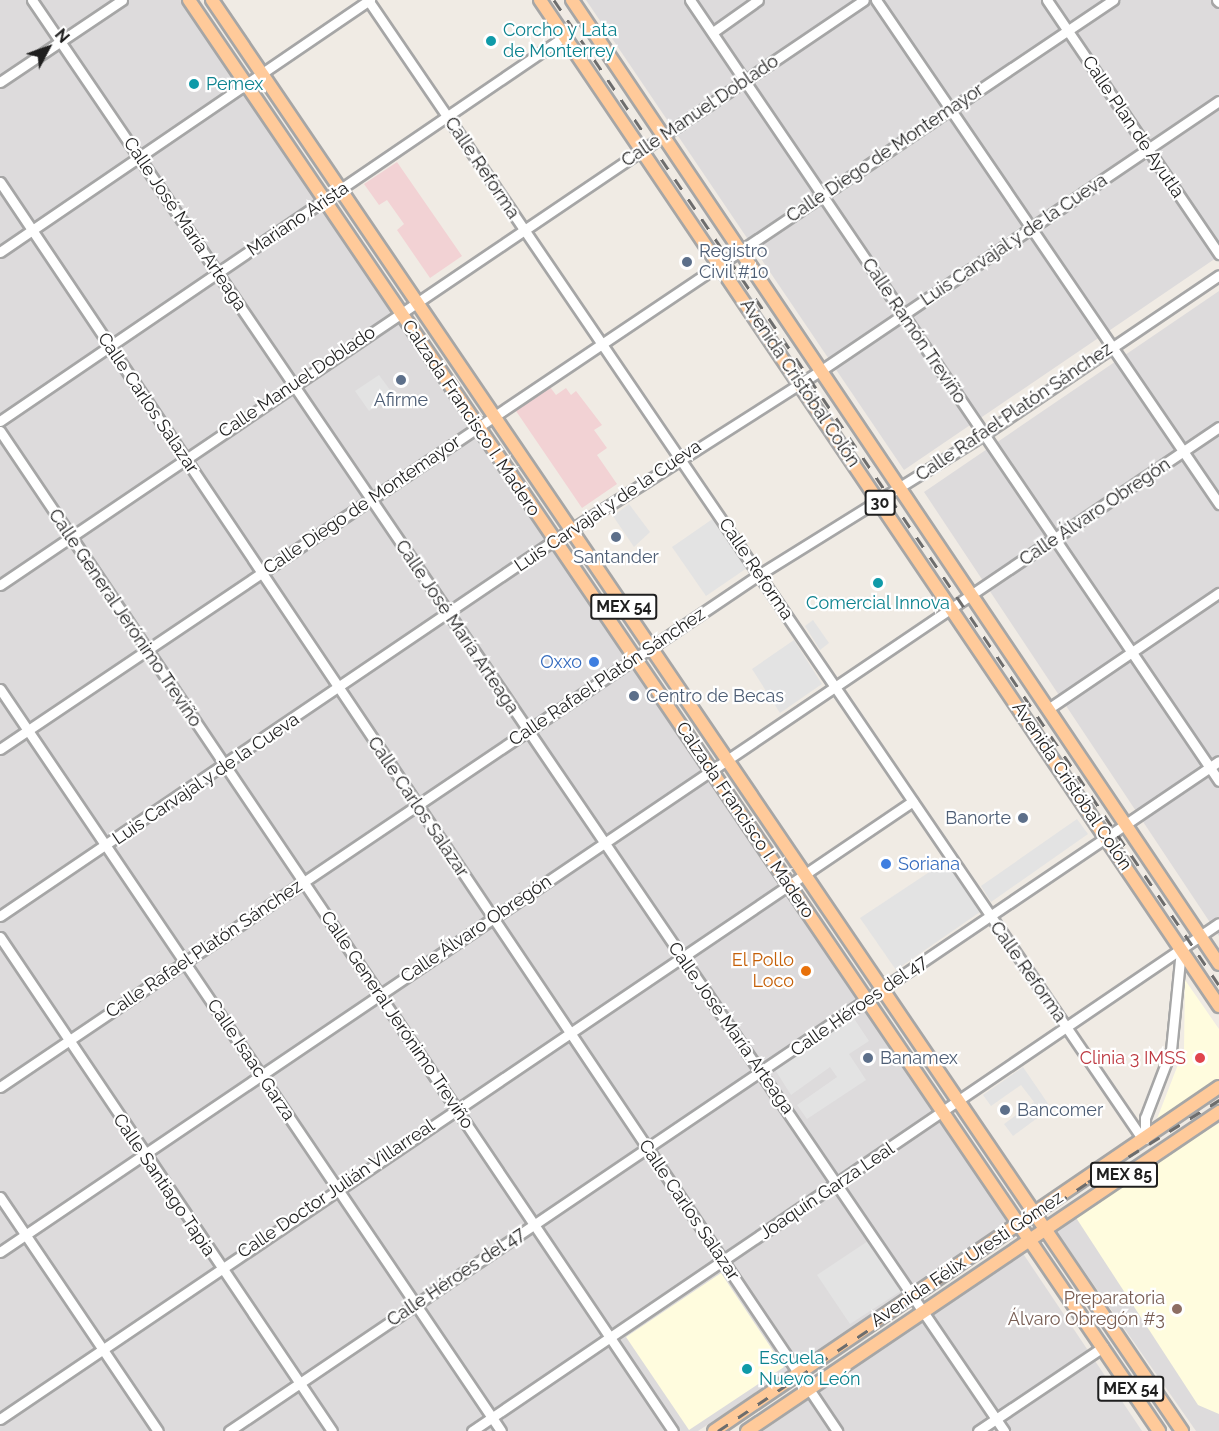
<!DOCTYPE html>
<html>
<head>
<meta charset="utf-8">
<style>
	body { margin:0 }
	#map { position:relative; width:1219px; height:1431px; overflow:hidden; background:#f0ebe4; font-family:Raleway,sans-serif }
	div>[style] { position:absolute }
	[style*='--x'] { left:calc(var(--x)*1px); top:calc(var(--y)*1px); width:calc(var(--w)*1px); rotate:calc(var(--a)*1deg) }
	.residential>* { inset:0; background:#dddbdc }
	.commercial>* { inset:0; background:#f2d2d4 }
	.education>* { inset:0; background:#fffcde }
	.parking>* { inset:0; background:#e3e3e3 }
	.roads { filter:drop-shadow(2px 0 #a6a6a6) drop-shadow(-2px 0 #a6a6a6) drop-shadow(0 2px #a6a6a6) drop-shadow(0 -2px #a6a6a6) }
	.minor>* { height:9px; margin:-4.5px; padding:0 4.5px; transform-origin:4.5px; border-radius:4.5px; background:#fff }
	.major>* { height:12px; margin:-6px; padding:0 6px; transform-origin:6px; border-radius:6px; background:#ffca9a }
	.rail>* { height:3px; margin-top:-1.5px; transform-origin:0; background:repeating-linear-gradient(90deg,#6d6d6d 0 12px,transparent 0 24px) }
	.dots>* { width:16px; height:16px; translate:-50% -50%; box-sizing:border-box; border:3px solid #fff; border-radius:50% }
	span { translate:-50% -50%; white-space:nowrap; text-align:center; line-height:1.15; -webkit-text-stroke:4.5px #fff; paint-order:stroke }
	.shield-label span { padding:2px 4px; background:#fff; border:2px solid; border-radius:4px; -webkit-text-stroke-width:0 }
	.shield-label { font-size:16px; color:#1f1f1f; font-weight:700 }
	.culture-label { font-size:18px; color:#0d838f }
	.left { translate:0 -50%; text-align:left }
	.street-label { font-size:18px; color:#1f1f1f }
	.service-label { font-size:18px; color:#4e5e75 }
	.right { translate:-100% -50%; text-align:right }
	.shop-label { font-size:18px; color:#366cbe }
	.food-label { font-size:18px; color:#c56008 }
	.health-label { font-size:18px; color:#be3a42 }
	.education-label { font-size:18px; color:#785e54 }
	.north { position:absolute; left:18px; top:18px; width:60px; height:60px; -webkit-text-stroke:4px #fff; paint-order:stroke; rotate:49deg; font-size:16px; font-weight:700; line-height:24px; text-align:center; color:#1f1f1f }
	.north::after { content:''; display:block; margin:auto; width:21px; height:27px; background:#1f1f1f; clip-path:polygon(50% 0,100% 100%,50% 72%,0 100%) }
</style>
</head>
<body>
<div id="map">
	<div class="residential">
		<div style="clip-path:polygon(0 0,182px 0,1012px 1225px,698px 1431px,0 1431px)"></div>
		<div style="clip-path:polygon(586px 0,1219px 0,1219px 256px,904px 470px)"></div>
		<div style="clip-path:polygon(1219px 291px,1219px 936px,924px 492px)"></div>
		<div style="clip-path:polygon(1219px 1116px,1219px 1431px,1196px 1431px,1052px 1225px)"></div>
		<div style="clip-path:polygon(1022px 1252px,1142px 1431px,763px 1431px)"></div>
	</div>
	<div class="commercial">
		<div style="clip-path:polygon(397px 162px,462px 256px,430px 278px,397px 230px,404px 224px,387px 200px,379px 205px,364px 184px)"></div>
		<div style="clip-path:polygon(550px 387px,556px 395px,566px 388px,571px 395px,576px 391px,602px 425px,594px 430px,607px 448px,597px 455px,617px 484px,582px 508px,516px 411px)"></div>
	</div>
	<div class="education">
		<div style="clip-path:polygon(1185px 980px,1219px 1029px,1219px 1081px,1155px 1124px,1184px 1049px)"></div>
		<div style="clip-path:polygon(1219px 1123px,1219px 1414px,1198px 1405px,1073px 1213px)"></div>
		<div style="clip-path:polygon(721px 1273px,784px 1367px,689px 1430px,626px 1337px)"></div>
	</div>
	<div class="parking">
		<div style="clip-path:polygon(379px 375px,393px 394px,369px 411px,355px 391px)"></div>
		<div style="clip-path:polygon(629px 504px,650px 532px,634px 547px,613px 516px)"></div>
		<div style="clip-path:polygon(714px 518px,747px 568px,706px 596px,672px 547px)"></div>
		<div style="clip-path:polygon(813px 620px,829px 643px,820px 650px,805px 626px)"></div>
		<div style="clip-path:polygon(794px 640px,822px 684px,780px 713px,752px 669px)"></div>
		<div style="clip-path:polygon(1077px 819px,1088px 834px,991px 902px,981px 886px)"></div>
		<div style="clip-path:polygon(946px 861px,980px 912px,896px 970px,860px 918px)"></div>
		<div style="clip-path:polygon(853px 1017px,869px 1041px,849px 1054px,866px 1080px,807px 1119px,797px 1105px,837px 1077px,830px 1067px,791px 1095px,774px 1068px)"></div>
		<div style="clip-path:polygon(1023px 1067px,1051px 1108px,1013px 1136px,1004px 1124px,1034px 1102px,1021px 1085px,991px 1106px,983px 1095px)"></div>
		<div style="clip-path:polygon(868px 1241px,901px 1291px,850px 1324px,817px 1275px)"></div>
	</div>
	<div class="roads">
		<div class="minor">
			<div style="--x:32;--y:0;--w:1730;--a:55.81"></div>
			<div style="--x:368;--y:0;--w:1378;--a:55.79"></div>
			<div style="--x:690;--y:0;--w:943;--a:55.89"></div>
			<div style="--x:876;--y:0;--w:610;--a:55.76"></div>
			<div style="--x:1047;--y:0;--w:307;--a:55.9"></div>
			<div style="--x:1217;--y:0;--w:3;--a:45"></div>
			<div style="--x:713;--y:32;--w:55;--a:-35.4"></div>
			<div style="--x:0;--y:82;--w:147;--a:-33.9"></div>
			<div style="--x:0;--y:182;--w:1504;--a:56.17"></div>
			<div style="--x:0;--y:252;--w:448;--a:-34.3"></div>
			<div style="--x:0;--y:421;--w:684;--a:-34.27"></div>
			<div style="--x:0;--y:431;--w:1205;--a:56.06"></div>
			<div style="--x:0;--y:585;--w:1043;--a:-34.1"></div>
			<div style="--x:0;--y:689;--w:895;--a:55.97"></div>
			<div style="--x:1048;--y:709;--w:207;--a:-34.2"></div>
			<div style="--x:0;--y:749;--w:1342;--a:-33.94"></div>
			<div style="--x:0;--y:916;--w:668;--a:-34.14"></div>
			<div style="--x:553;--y:541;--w:320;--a:-32.5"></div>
			<div style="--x:823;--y:369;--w:478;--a:-34.1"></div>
			<div style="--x:0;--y:937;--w:595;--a:56.1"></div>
			<div style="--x:0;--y:1087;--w:917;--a:-34.02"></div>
			<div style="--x:760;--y:574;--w:263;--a:-31.9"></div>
			<div style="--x:983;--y:435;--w:285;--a:-34.1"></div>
			<div style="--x:1145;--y:1139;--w:21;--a:-90"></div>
			<div style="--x:1145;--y:1118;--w:73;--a:-69.1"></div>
			<div style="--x:1171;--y:1050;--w:101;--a:-84.3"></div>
			<div style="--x:0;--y:1197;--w:282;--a:56"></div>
			<div style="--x:0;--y:1252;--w:1472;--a:-34.09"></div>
			<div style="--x:0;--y:1419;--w:1102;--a:-34.09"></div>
			<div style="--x:229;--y:1431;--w:1195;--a:-34.09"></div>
			<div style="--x:472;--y:1431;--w:903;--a:-34.22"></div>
			<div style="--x:978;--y:1431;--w:151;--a:-33.9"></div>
		</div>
		<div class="major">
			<div style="--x:189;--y:0;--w:1729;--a:55.87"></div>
			<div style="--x:212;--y:0;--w:1729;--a:55.87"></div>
			<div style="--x:540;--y:0;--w:1214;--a:55.98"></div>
			<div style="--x:572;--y:0;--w:1161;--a:56.13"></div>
			<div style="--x:714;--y:1431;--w:611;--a:-34.26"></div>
			<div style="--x:747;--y:1431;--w:570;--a:-34.05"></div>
		</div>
	</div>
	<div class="rail">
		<div style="--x:554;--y:0;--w:1188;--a:55.98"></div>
		<div style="--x:718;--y:1431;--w:446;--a:-33.9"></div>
		<div style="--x:1088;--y:1182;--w:155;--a:-32"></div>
	</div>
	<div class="dots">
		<div style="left:491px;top:41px;background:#0f9aa8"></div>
		<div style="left:194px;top:84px;background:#0f9aa8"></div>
		<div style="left:687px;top:262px;background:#5c6f8a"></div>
		<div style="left:401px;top:380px;background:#5c6f8a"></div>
		<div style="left:616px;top:537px;background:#5c6f8a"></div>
		<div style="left:878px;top:583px;background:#0f9aa8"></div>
		<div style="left:594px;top:662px;background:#3f7fe0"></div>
		<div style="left:634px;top:696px;background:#5c6f8a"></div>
		<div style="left:1023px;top:818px;background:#5c6f8a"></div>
		<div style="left:886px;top:864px;background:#3f7fe0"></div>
		<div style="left:806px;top:971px;background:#e8710a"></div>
		<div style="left:868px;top:1058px;background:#5c6f8a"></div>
		<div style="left:1200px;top:1058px;background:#e0444e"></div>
		<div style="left:1005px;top:1110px;background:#5c6f8a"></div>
		<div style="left:1177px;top:1309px;background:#8d6e63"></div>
		<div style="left:747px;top:1369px;background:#0f9aa8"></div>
	</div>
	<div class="shield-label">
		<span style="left:880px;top:503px">30</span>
		<span style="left:624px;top:607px">MEX 54</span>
		<span style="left:1124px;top:1175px">MEX 85</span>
		<span style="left:1131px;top:1389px">MEX 54</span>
	</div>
	<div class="culture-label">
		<span class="left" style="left:503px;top:41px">Corcho y Lata<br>de Monterrey</span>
		<span class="left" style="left:206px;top:84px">Pemex</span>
		<span style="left:878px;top:603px">Comercial Innova</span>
		<span class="left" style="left:759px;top:1369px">Escuela<br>Nuevo León</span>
	</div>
	<div class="street-label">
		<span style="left:700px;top:111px;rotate:-34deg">Calle Manuel Doblado</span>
		<span style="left:1133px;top:127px;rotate:56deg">Calle Plan de Ayutla</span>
		<span style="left:885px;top:153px;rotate:-34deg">Calle Diego de Montemayor</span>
		<span style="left:482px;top:168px;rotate:56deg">Calle Reforma</span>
		<span style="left:298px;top:219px;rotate:-34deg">Mariano Arista</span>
		<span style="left:185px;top:224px;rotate:56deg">Calle José María Arteaga</span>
		<span style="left:1014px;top:240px;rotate:-34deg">Luis Carvajal y de la Cueva</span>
		<span style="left:914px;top:331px;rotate:56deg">Calle Ramón Treviño</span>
		<span style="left:297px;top:382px;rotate:-34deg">Calle Manuel Doblado</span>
		<span style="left:800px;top:383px;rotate:56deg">Avenida Cristóbal Colón</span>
		<span style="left:148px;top:403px;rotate:56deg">Calle Carlos Salazar</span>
		<span style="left:1014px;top:412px;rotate:-34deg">Calle Rafael Platón Sánchez</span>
		<span style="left:471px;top:418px;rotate:56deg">Calzada Francisco I. Madero</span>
		<span style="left:362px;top:505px;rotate:-34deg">Calle Diego de Montemayor</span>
		<span style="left:608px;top:506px;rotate:-34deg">Luis Carvajal y de la Cueva</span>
		<span style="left:1095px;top:512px;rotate:-34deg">Calle Álvaro Obregón</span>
		<span style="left:756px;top:569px;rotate:56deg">Calle Reforma</span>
		<span style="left:125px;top:618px;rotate:56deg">Calle General Jerónimo Treviño</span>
		<span style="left:457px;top:627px;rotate:56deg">Calle José María Arteaga</span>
		<span style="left:607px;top:677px;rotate:-34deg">Calle Rafael Platón Sánchez</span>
		<span style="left:206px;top:779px;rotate:-34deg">Luis Carvajal y de la Cueva</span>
		<span style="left:1072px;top:786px;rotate:56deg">Avenida Cristóbal Colón</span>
		<span style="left:418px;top:807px;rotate:56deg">Calle Carlos Salazar</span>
		<span style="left:745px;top:820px;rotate:56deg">Calzada Francisco I. Madero</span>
		<span style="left:476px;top:929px;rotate:-34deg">Calle Álvaro Obregón</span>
		<span style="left:204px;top:949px;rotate:-34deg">Calle Rafael Platón Sánchez</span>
		<span style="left:1028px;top:972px;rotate:55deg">Calle Reforma</span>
		<span style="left:859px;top:1006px;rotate:-35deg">Calle Héroes del 47</span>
		<span style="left:397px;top:1020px;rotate:56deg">Calle General Jerónimo Treviño</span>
		<span style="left:731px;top:1028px;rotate:55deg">Calle José María Arteaga</span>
		<span style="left:251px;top:1060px;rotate:56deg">Calle Isaac Garza</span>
		<span style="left:164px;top:1185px;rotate:56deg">Calle Santiago Tapia</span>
		<span style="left:336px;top:1189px;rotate:-34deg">Calle Doctor Julián Villarreal</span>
		<span style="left:827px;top:1191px;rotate:-34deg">Joaquín Garza Leal</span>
		<span style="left:689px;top:1210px;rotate:56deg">Calle Carlos Salazar</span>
		<span style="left:967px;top:1259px;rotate:-34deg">Avenida Félix Uresti Gómez</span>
		<span style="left:456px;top:1277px;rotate:-34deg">Calle Héroes del 47</span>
	</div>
	<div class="service-label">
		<span class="left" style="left:699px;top:262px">Registro<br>Civil #10</span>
		<span style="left:401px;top:400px">Afirme</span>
		<span style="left:616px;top:557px">Santander</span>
		<span class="left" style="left:646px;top:696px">Centro de Becas</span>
		<span class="right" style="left:1011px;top:818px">Banorte</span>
		<span class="left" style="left:880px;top:1058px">Banamex</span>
		<span class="left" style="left:1017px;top:1110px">Bancomer</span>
	</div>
	<div class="shop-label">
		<span class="right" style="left:582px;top:662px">Oxxo</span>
		<span class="left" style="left:898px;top:864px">Soriana</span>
	</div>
	<div class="food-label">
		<span class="right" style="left:794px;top:971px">El Pollo<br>Loco</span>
	</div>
	<div class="health-label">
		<span class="right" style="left:1186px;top:1058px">Clinia 3 IMSS</span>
	</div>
	<div class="education-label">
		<span class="right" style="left:1165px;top:1309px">Preparatoria<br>Álvaro Obregón #3</span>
	</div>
	<div class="north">N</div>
</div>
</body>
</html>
